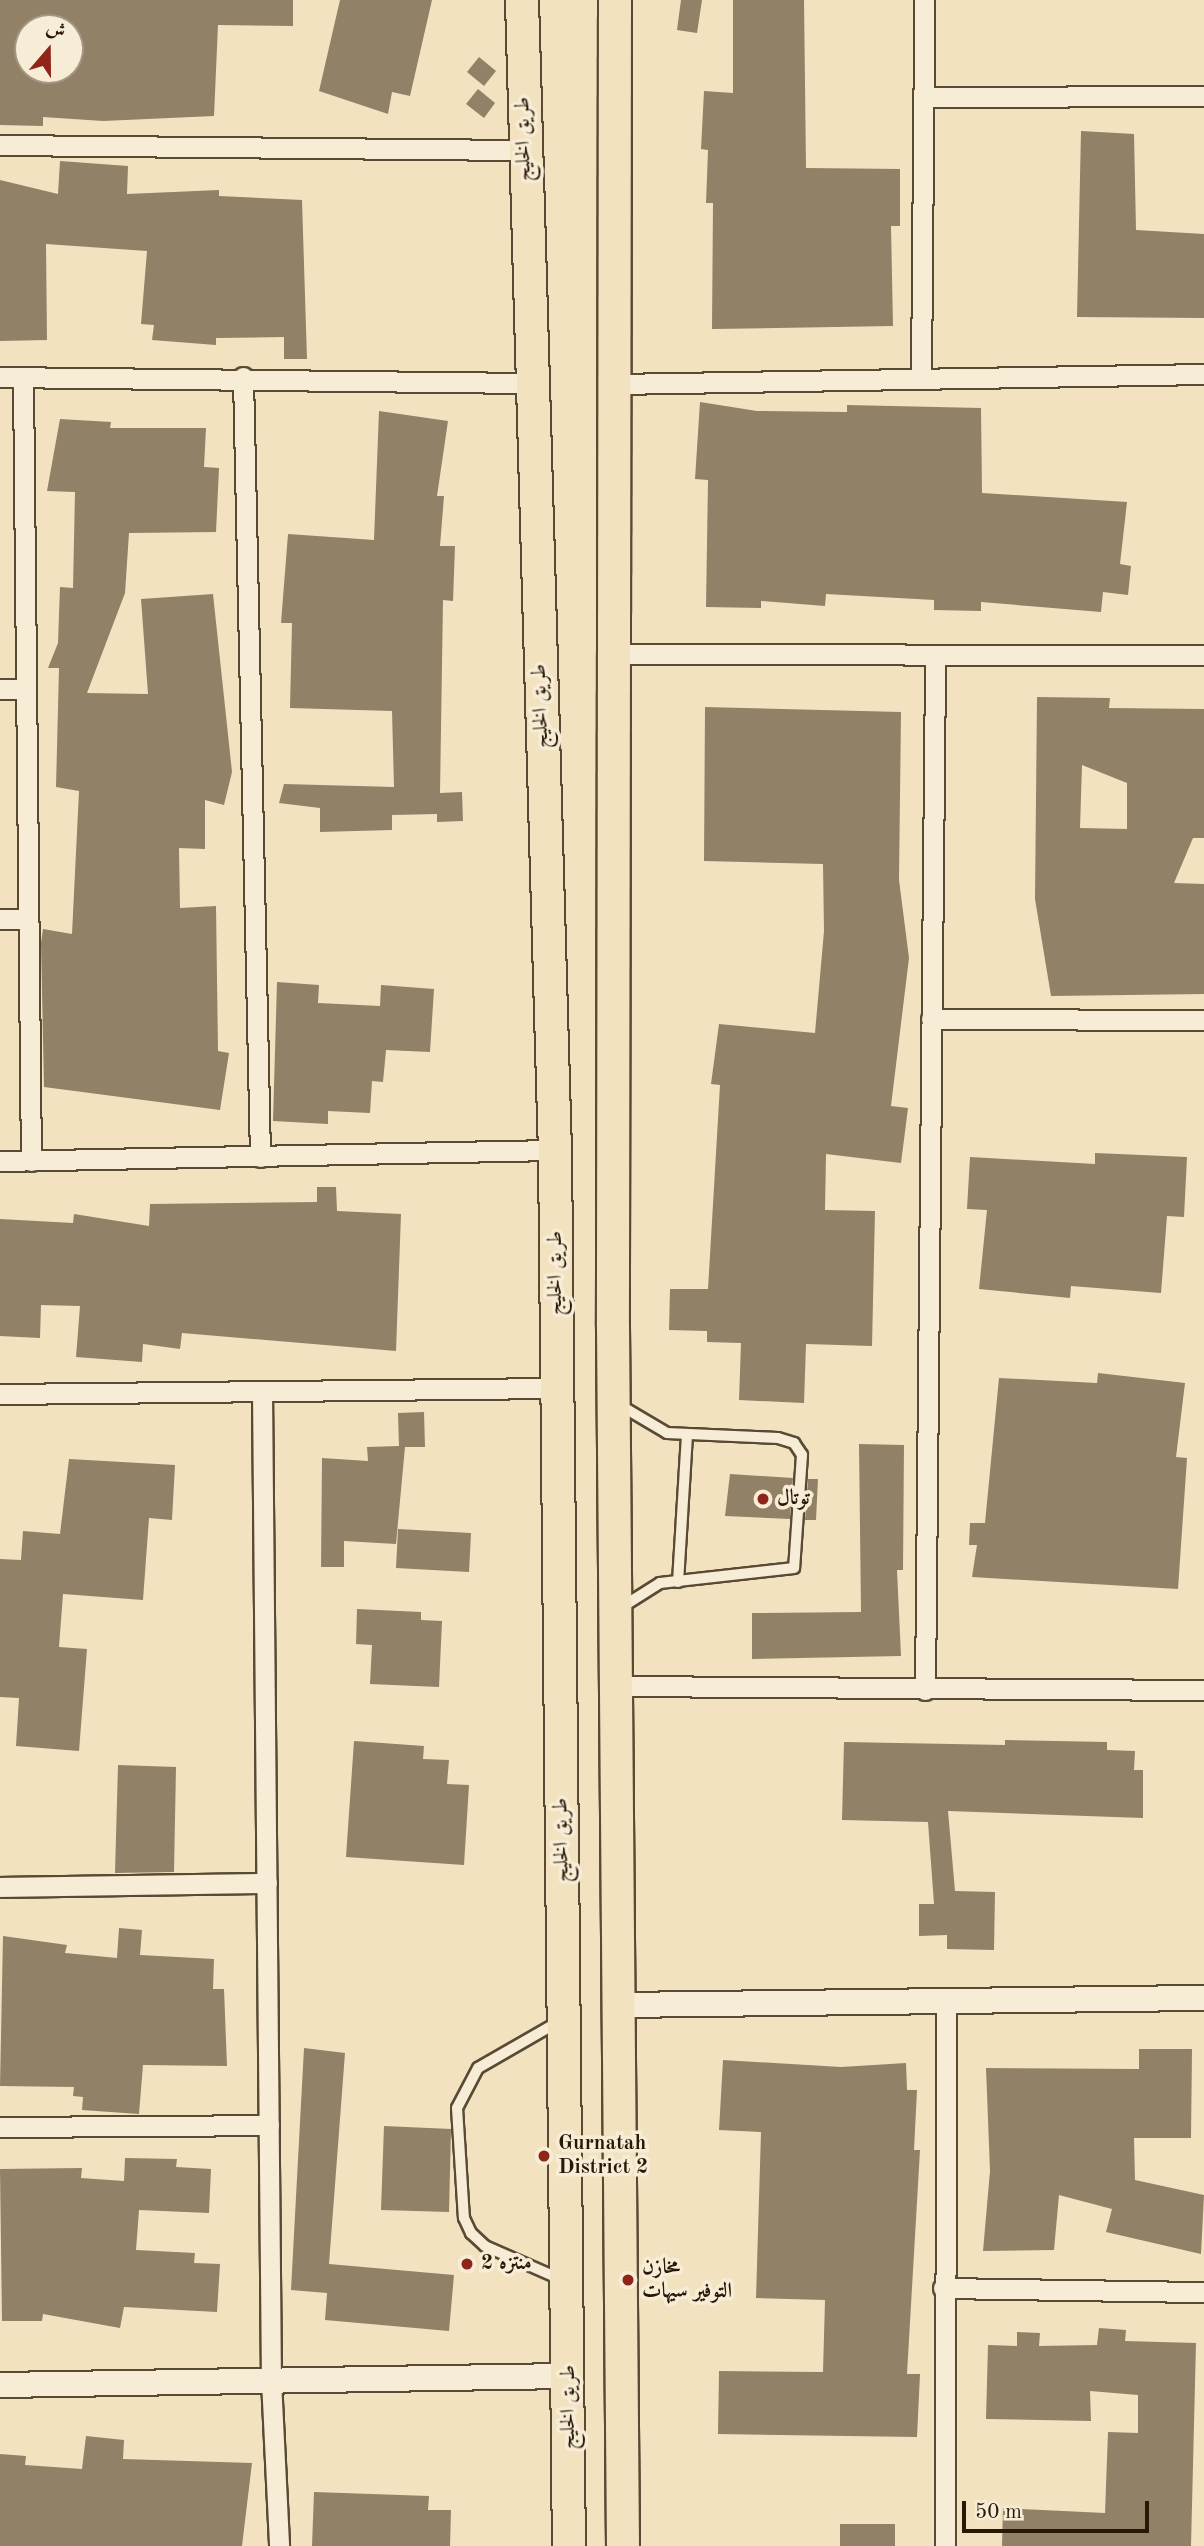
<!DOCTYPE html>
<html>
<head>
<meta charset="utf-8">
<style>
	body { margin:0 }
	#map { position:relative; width:1204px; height:2546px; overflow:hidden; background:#f2e2c0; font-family:"Old Standard TT",Amiri,serif }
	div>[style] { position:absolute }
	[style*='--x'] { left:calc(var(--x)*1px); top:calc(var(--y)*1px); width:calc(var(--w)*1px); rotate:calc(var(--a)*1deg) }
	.building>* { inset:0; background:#918167 }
	.roads { filter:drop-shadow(2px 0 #5a4a34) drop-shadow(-2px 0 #5a4a34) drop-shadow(0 2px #5a4a34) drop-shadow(0 -2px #5a4a34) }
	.service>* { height:10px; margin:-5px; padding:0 5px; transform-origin:5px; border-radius:5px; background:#f7ecd6 }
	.minor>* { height:19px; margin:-9.5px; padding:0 9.5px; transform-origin:9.5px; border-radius:9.5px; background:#f7ecd6 }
	.tertiary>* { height:24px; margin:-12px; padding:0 12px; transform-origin:12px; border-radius:12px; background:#f7ecd6 }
	.primary>* { height:32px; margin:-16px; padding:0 16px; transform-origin:16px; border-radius:16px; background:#f2e2c0 }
	.dots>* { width:19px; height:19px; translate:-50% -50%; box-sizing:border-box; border:4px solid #f7ecd6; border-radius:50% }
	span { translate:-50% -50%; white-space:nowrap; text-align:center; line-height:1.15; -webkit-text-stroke:7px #f7ecd6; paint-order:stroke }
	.street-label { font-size:21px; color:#281806 }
	.poi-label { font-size:21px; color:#281806; font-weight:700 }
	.left { translate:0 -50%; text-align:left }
	.north { position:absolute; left:14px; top:14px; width:70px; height:70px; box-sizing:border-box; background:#f7ecd6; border:2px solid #a49783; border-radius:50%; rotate:20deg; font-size:19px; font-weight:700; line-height:28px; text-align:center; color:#281806 }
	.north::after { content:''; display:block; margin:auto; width:24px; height:32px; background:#8f2418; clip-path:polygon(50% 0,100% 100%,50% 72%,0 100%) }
	.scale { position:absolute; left:962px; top:2501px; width:187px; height:32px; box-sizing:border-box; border:4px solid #281806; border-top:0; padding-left:9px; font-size:21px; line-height:24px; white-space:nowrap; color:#281806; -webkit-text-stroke:5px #f7ecd6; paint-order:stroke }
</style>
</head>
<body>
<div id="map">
	<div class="building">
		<div style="clip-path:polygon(evenodd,0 0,293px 0,293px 26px,218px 25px,214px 116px,103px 121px,43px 117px,43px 126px,0 125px,0 0,28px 28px,70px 28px,70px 70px,28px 70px,28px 28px)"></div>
		<div style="clip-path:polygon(340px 0,432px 0,410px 96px,392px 92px,388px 114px,319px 91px)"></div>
		<div style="clip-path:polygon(681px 0,702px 0,697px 33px,677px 30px)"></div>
		<div style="clip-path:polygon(733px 0,804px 0,806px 168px,900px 169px,900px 226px,891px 226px,893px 326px,712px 329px,713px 203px,706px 203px,708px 150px,701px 149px,704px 91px,733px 93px)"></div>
		<div style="clip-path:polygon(479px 57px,496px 71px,484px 86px,467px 72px)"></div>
		<div style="clip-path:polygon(478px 89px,495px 103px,484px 118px,466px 104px)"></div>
		<div style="clip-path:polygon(1081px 131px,1134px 134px,1136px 230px,1204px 234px,1204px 318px,1077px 317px)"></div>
		<div style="clip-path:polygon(60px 161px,128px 166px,127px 194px,219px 190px,219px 196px,302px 200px,307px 359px,284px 359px,284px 337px,216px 338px,216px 345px,152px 340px,154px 325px,141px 324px,147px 251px,46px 244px,47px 340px,0 341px,0 180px,58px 194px)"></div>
		<div style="clip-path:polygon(700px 402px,757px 411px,847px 412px,847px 405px,981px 408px,982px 493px,1127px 502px,1120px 564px,1131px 566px,1128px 595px,1103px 592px,1101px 612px,981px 602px,981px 611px,934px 610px,934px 600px,826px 594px,825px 606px,761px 601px,761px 608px,706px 607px,708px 480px,695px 479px)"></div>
		<div style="clip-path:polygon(379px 411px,448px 421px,437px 496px,444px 496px,440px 546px,455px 546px,453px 601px,443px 600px,440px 793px,462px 792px,463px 821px,437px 822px,437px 814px,392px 815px,392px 830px,320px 832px,320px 808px,279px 803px,284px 784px,394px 787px,392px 711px,290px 708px,292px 623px,281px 623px,288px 534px,374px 540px)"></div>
		<div style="clip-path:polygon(60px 419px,111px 422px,110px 428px,206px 428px,204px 467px,219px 468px,216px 532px,129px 533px,125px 593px,87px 693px,148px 694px,141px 599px,213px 594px,232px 772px,224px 805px,205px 800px,205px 849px,179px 848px,180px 908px,216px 906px,218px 1051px,229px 1053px,220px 1110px,44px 1087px,41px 943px,43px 929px,72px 934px,79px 791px,56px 787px,59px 668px,48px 668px,58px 643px,60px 587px,73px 588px,75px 492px,47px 491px)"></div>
		<div style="clip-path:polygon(evenodd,1037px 697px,1110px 698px,1109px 708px,1204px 709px,1204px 838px,1193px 838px,1174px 883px,1204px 884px,1204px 994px,1051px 996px,1035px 899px,1037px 697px,1082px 765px,1127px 783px,1127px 829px,1080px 828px,1082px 765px)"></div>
		<div style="clip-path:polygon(705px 707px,901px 712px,899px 880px,909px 958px,891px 1106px,908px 1108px,901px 1163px,826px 1154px,825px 1210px,875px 1211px,872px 1346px,806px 1344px,804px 1403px,739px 1400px,741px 1343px,707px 1342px,707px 1331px,669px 1330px,670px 1289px,708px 1289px,720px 1085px,711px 1084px,719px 1024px,815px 1033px,824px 931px,823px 864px,704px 861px)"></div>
		<div style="clip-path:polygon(277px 982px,319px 985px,318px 1003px,380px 1006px,381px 985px,434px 989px,430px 1052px,386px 1050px,383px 1082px,372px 1081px,370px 1113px,328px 1111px,328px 1124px,273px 1121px)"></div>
		<div style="clip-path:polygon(1095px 1153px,1187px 1157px,1184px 1217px,1167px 1216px,1161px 1293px,1071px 1286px,1070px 1298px,979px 1289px,987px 1210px,967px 1209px,970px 1157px,1095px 1164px)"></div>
		<div style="clip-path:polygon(317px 1187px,336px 1187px,337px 1211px,401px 1214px,396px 1351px,182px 1333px,180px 1349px,143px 1344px,142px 1362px,76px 1357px,80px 1306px,41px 1305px,40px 1338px,0 1336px,0 1219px,73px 1223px,74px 1214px,149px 1226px,150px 1204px,317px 1202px)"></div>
		<div style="clip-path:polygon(1098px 1373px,1185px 1383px,1176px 1457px,1187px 1458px,1178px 1589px,972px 1577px,977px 1545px,969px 1545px,970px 1523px,985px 1523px,999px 1378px,1097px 1383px)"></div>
		<div style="clip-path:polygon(424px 1412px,425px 1447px,405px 1447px,396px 1544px,344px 1541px,344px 1567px,321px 1567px,322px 1458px,368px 1461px,367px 1447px,399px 1446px,398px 1413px)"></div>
		<div style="clip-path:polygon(859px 1444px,904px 1445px,903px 1570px,897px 1570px,901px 1656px,752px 1659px,752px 1613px,861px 1612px)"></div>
		<div style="clip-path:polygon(69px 1459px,175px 1465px,172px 1520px,149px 1518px,143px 1600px,63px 1594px,59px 1647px,87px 1649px,79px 1751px,16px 1746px,19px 1698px,0 1697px,0 1559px,21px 1560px,23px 1531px,60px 1534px)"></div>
		<div style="clip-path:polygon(730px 1474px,793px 1478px,790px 1519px,725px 1516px)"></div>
		<div style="clip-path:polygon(808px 1479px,818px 1479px,816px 1520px,805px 1520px)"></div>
		<div style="clip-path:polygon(398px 1529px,471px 1533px,469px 1572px,396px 1568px)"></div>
		<div style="clip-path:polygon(357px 1609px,421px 1612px,421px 1620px,442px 1621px,439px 1687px,370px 1684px,372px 1645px,356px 1644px)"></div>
		<div style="clip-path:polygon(1005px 1740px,1107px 1742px,1107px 1750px,1135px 1751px,1134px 1770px,1143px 1770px,1143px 1818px,948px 1811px,955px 1891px,995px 1892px,994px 1950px,947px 1949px,947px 1935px,919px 1936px,919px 1904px,934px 1904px,928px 1822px,842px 1820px,844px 1742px,1005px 1745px)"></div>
		<div style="clip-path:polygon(354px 1741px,424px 1746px,423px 1759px,449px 1760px,447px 1784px,469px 1785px,464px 1865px,346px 1857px)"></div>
		<div style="clip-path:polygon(118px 1765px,176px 1767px,174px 1872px,115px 1873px)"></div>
		<div style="clip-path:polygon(119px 1928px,142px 1930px,140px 1955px,214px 1959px,213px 1989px,224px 1989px,227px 2066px,143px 2065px,139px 2114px,82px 2110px,83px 2097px,73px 2096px,74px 2087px,0 2086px,3px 1936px,67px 1945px,65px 1953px,117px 1958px)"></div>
		<div style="clip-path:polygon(304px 2048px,345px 2053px,329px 2264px,454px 2275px,449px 2331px,325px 2320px,327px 2293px,291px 2290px)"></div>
		<div style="clip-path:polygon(1139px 2049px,1192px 2049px,1191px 2138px,1134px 2138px,1135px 2180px,1204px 2195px,1201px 2254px,1106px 2232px,1112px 2209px,1059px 2195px,1054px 2250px,983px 2251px,990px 2171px,986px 2068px,1139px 2069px)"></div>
		<div style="clip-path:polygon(723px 2060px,841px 2067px,906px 2063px,907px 2090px,917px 2090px,914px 2150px,920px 2150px,907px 2374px,920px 2374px,917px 2437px,718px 2434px,719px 2371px,823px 2372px,825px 2300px,756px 2298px,761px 2132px,719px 2130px)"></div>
		<div style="clip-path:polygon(384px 2126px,451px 2129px,449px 2212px,381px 2210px)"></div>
		<div style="clip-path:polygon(125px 2158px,177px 2159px,176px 2167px,211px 2169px,209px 2213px,139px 2210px,136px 2250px,195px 2253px,194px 2263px,220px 2264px,217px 2312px,124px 2307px,120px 2328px,43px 2314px,42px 2321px,2px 2321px,0 2169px,82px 2168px,81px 2178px,124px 2181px)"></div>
		<div style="clip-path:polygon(1099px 2328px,1126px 2330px,1125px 2341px,1196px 2343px,1191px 2546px,1002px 2546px,1003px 2508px,1105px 2513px,1108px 2432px,1138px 2433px,1138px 2395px,1090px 2391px,1091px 2421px,986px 2419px,988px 2345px,1017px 2346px,1017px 2332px,1040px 2333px,1039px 2346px,1097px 2345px)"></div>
		<div style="clip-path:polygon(86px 2436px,124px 2440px,123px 2459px,252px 2463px,242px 2546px,0 2546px,0 2454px,26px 2456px,25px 2465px,82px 2469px)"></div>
		<div style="clip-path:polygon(314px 2492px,429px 2496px,428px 2510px,451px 2510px,450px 2546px,312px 2546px)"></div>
		<div style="clip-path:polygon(840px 2524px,895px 2524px,895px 2546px,840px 2546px)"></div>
	</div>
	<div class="roads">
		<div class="service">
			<div style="--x:618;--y:1404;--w:57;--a:30.6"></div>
			<div style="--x:667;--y:1433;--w:111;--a:2.6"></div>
			<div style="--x:778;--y:1438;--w:17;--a:17"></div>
			<div style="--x:794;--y:1443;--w:14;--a:56"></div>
			<div style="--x:802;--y:1455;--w:113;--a:94"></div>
			<div style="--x:794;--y:1568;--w:135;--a:173.6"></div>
			<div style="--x:660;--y:1583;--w:45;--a:147.7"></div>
			<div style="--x:678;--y:1582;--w:148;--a:-86.5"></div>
			<div style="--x:558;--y:2022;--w:92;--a:150.1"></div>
			<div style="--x:478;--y:2068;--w:45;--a:117.7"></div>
			<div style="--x:457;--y:2108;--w:110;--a:86.4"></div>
			<div style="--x:464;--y:2218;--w:17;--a:65"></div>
			<div style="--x:471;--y:2233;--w:19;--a:43"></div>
			<div style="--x:485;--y:2246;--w:82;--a:23.7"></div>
		</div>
		<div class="minor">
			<div style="--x:925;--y:97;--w:279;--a:-0.2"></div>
			<div style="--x:0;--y:145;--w:524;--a:0.55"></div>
			<div style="--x:0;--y:377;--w:530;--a:0.65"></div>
			<div style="--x:23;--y:377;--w:784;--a:89.42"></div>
			<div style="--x:243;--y:377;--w:780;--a:88.75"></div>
			<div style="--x:921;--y:378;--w:378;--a:-89.5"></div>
			<div style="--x:615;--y:384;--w:589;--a:-0.97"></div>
			<div style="--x:614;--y:654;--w:590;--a:0.1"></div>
			<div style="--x:0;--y:689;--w:24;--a:0"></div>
			<div style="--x:0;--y:919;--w:28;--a:0"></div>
			<div style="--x:931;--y:1019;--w:273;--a:0.2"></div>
			<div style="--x:0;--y:1161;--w:555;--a:-1.14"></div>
			<div style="--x:262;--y:1391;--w:989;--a:89.48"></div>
			<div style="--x:271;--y:2380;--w:166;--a:87.2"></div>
			<div style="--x:0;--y:1394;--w:557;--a:-0.62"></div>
			<div style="--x:616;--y:1686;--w:588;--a:0.39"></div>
			<div style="--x:925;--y:1690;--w:1032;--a:-89.44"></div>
			<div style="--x:0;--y:1887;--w:267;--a:-0.9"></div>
			<div style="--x:0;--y:2127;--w:269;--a:-0.4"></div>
			<div style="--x:943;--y:2288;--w:261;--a:0.9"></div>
			<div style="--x:945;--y:2546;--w:545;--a:-89.89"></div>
		</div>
		<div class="tertiary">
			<div style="--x:619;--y:2005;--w:585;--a:-0.69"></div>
			<div style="--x:0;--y:2385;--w:569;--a:-0.91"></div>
		</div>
		<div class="primary">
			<div style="--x:522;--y:0;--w:1150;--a:88.36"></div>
			<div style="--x:555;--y:1150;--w:1396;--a:89.43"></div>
			<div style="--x:615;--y:0;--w:1327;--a:90.09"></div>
			<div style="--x:613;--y:1327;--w:1219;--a:89.53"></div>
		</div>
	</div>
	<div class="dots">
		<div style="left:763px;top:1499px;background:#8f2418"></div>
		<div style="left:544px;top:2156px;background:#8f2418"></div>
		<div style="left:467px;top:2264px;background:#8f2418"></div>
		<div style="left:628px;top:2280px;background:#8f2418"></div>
	</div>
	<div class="street-label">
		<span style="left:524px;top:139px;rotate:-91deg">طريق الخليج</span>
		<span style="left:541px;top:706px;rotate:-92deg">طريق الخليج</span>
		<span style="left:556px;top:1273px;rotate:-90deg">طريق الخليج</span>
		<span style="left:562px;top:1840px;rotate:-91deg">طريق الخليج</span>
		<span style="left:569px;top:2407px;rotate:-90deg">طريق الخليج</span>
	</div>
	<div class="poi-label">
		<span class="left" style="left:777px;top:1499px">توتال</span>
		<span class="left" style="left:558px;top:2156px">Gurnatah<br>District 2</span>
		<span class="left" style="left:481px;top:2264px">منتزه 2</span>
		<span class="left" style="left:642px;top:2280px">مخازن<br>التوفير سيهات</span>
	</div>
	<div class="north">ش</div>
	<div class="scale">50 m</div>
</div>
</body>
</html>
